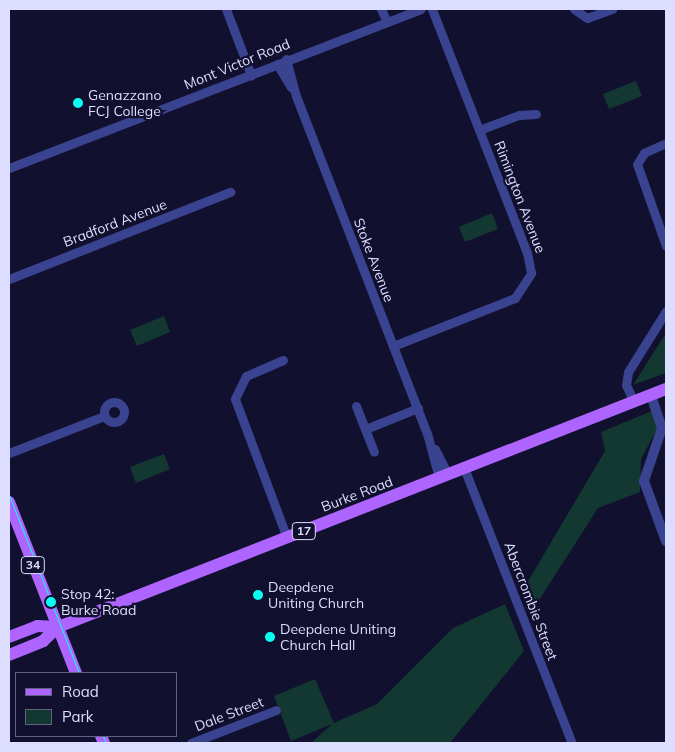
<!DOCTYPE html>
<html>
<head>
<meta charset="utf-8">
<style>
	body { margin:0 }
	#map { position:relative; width:675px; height:752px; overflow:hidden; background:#11102e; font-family:Mulish,sans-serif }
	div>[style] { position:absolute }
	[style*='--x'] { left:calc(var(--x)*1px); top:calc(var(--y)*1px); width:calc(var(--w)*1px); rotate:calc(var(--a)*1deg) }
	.green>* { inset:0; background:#133831 }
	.minor>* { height:9px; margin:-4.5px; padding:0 4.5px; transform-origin:4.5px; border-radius:4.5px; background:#39438f }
	.minor>.ring { margin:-4.5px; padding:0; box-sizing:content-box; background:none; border:9px solid #39438f; border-radius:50% }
	.tertiary>* { height:10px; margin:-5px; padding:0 5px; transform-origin:5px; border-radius:5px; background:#39438f }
	.primary>* { height:12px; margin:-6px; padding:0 6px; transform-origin:6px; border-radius:6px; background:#ae64ff }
	.tram>* { height:1px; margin:-0.5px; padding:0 0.5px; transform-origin:0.5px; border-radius:0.5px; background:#09fff3 }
	.dots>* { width:14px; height:14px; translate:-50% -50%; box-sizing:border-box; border:2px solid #11102e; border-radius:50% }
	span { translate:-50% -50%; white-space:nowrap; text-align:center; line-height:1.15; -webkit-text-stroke:4.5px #11102e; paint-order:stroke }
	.shield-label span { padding:1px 4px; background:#11102e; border:1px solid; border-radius:4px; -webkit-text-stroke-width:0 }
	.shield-label { font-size:12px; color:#dddeff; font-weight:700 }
	.street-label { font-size:14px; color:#dddeff }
	.poi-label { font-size:14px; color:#dddeff }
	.left { translate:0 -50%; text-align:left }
	.frame { position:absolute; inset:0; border:10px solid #dddeff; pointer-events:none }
	.legend { position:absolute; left:15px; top:672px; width:162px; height:65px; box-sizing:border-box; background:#11102e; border:1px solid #636282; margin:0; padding:6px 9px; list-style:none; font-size:15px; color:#dddeff }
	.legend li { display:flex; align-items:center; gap:10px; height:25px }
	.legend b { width:25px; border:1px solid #636282 }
</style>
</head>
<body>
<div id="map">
	<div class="green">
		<div style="clip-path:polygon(636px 81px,642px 96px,609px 109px,603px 94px)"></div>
		<div style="clip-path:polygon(492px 213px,498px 229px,465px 242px,459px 227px)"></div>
		<div style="clip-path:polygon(164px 316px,170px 332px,137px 346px,130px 330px)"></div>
		<div style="clip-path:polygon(666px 333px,666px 373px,633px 385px)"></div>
		<div style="clip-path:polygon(652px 411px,657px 429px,641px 459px,640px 492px,598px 508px,532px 611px,524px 588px,605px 451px,601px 432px)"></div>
		<div style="clip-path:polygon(164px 454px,170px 469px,136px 483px,130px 467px)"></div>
		<div style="clip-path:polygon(505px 604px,524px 651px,450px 743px,311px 743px,332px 724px,291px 741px,274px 696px,315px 679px,334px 723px,377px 704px,453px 628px)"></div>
	</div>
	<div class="minor">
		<div style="--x:226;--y:9;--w:71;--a:69.3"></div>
		<div style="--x:381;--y:9;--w:14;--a:65"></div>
		<div style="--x:574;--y:9;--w:16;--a:35"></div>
		<div style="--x:587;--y:18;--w:27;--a:-20"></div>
		<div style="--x:286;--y:59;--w:38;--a:75"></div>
		<div style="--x:296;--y:96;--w:362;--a:68.8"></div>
		<div style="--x:427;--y:433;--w:47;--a:75.1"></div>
		<div style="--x:277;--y:64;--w:27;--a:59"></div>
		<div style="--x:479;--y:130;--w:43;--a:-20.6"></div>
		<div style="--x:519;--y:115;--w:17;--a:-3"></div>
		<div style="--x:666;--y:143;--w:24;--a:156"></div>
		<div style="--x:644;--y:153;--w:13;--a:122"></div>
		<div style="--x:637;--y:164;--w:87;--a:70.5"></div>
		<div style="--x:9;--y:168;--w:441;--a:-21.1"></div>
		<div style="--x:9;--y:279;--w:238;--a:-21.5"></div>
		<div style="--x:393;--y:346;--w:131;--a:-21.5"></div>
		<div style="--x:515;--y:298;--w:30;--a:-57"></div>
		<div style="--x:531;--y:273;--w:20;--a:-101"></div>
		<div style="--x:527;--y:253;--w:262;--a:-111.3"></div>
		<div style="--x:283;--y:360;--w:40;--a:156.6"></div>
		<div style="--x:246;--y:376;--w:25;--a:116"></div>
		<div style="--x:235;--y:399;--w:148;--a:69.5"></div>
		<div class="ring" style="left:104px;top:402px;width:11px;height:11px"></div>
		<div style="--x:634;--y:402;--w:19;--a:-115"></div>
		<div style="--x:626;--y:385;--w:13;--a:-81"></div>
		<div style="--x:628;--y:372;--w:72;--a:-58.1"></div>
		<div style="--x:356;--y:406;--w:49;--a:68.6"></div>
		<div style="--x:368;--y:428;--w:54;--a:-21.8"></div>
		<div style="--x:435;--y:449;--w:28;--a:63"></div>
		<div style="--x:9;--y:453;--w:102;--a:-21.3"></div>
		<div style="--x:464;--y:468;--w:295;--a:68.6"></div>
		<div style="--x:191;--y:743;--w:91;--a:-21.2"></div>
	</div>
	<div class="tertiary">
		<div style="--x:651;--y:395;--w:35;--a:72"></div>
		<div style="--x:662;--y:428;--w:56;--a:108.8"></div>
		<div style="--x:644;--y:481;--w:64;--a:69.9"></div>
	</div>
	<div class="primary">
		<div style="--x:9;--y:502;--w:184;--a:68.6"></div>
		<div style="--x:9;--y:637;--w:30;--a:-21"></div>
		<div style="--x:37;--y:626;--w:21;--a:3"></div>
		<div style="--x:9;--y:655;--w:37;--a:-22"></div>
		<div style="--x:43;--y:641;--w:21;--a:-43"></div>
		<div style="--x:58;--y:627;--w:653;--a:-21.38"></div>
		<div style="--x:101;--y:736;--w:8;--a:67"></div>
	</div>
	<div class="tram">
		<div style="--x:9;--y:495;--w:191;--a:68.5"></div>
		<div style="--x:103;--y:736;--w:8;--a:67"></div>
	</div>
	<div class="dots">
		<div style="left:78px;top:103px;background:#09fff3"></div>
		<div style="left:258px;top:595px;background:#09fff3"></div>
		<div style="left:51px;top:602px;background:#09fff3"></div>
		<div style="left:270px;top:637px;background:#09fff3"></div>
	</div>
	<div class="shield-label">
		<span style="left:304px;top:531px">17</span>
		<span style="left:33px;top:565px">34</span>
	</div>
	<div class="street-label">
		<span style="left:237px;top:64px;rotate:-22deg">Mont Victor Road</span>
		<span style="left:520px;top:197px;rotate:69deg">Rimington Avenue</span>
		<span style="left:115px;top:223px;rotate:-21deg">Bradford Avenue</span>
		<span style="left:374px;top:260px;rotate:69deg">Stoke Avenue</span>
		<span style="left:357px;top:494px;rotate:-21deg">Burke Road</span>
		<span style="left:531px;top:601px;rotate:69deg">Abercrombie Street</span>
		<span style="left:229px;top:714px;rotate:-21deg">Dale Street</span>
	</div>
	<div class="poi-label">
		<span class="left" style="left:88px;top:103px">Genazzano<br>FCJ College</span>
		<span class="left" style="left:268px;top:595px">Deepdene<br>Uniting Church</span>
		<span class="left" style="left:61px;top:602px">Stop 42:<br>Burke Road</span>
		<span class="left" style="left:280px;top:637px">Deepdene Uniting<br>Church Hall</span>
	</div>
	<div class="frame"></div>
	<ul class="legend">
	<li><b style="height:6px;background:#ae64ff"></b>Road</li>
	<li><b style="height:14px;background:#133831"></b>Park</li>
	</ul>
</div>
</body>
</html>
